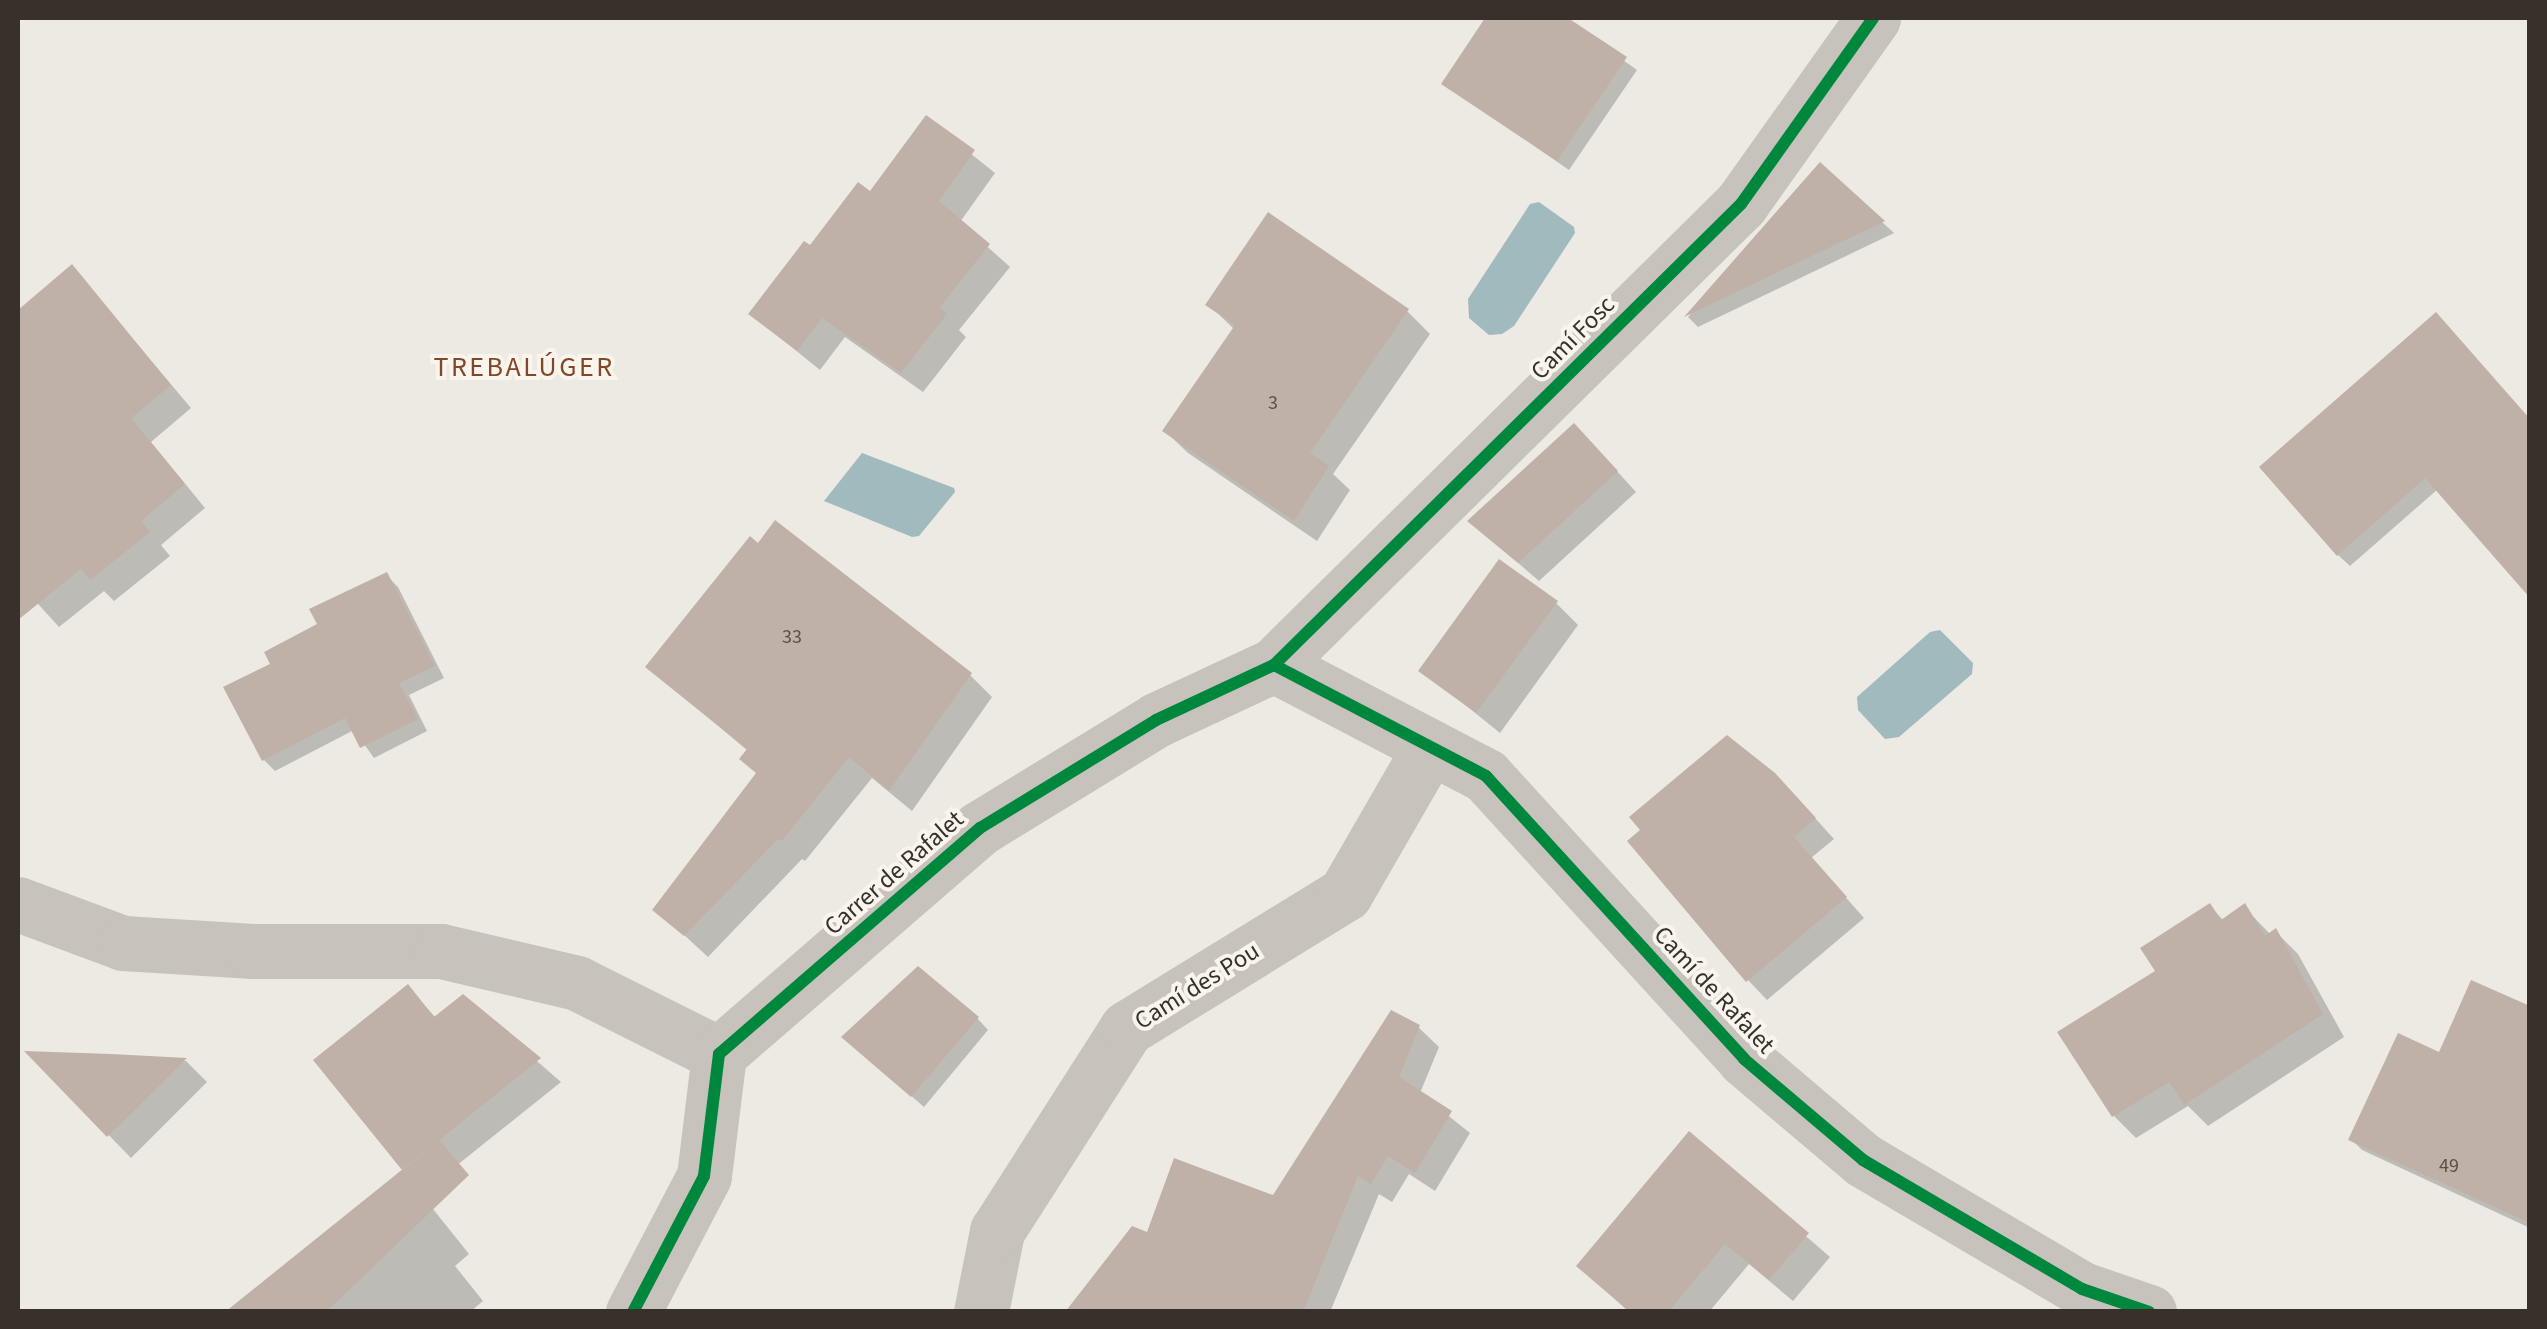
<!DOCTYPE html>
<html>
<head>
<meta charset="utf-8">
<style>
	body { margin:0 }
	#map { position:relative; width:2547px; height:1329px; overflow:hidden; background:#edeae4; font-family:"Source Sans 3",sans-serif }
	div>[style] { position:absolute }
	[style*='--x'] { left:calc(var(--x)*1px); top:calc(var(--y)*1px); width:calc(var(--w)*1px); rotate:calc(var(--a)*1deg) }
	.water>* { inset:0; background:#a1babe }
	.shadow>* { inset:0; background:#0003 }
	.building>* { inset:0; background:#bfb1a7 }
	.street>* { height:55px; margin:-27.5px; padding:0 27.5px; transform-origin:27.5px; border-radius:27.5px; background:#c7c2bc }
	.cycleway>* { height:12px; margin:-6px; padding:0 6px; transform-origin:6px; border-radius:6px; background:#00873e }
	span { translate:-50% -50%; white-space:nowrap; text-align:center; line-height:1.15; -webkit-text-stroke:8px #f9f4ec; paint-order:stroke }
	.number-label { font-size:20px; color:#5a504a }
	.number-label span { -webkit-text-stroke-width:0 }
	.street-label { font-size:25px; color:#38302b }
	.neighbourhood-label { font-size:28px; color:#814729; letter-spacing:2.5px }
	.frame { position:absolute; inset:0; border:20px solid #38302b; pointer-events:none }
</style>
</head>
<body>
<div id="map">
	<div class="water">
		<div style="clip-path:polygon(1539px 202px,1574px 227px,1575px 233px,1514px 326px,1502px 334px,1489px 335px,1469px 318px,1468px 299px,1530px 204px)"></div>
		<div style="clip-path:polygon(862px 453px,954px 488px,955px 492px,919px 536px,912px 537px,824px 501px)"></div>
		<div style="clip-path:polygon(1940px 630px,1973px 663px,1972px 674px,1899px 737px,1885px 739px,1858px 710px,1857px 697px,1930px 632px)"></div>
	</div>
	<div class="shadow">
		<div style="clip-path:polygon(1488px 18px,1564px 18px,1637px 70px,1569px 170px,1444px 84px)"></div>
		<div style="clip-path:polygon(926px 118px,995px 173px,960px 222px,1010px 267px,959px 330px,966px 337px,923px 392px,845px 337px,820px 370px,751px 314px,810px 248px,870px 194px)"></div>
		<div style="clip-path:polygon(1821px 166px,1894px 233px,1698px 327px,1688px 317px)"></div>
		<div style="clip-path:polygon(1269px 215px,1407px 311px,1430px 334px,1333px 474px,1350px 490px,1317px 541px,1188px 453px,1165px 431px,1235px 330px,1208px 304px)"></div>
		<div style="clip-path:polygon(72px 267px,191px 408px,151px 442px,205px 508px,161px 545px,170px 556px,114px 601px,104px 591px,59px 627px,18px 582px,18px 311px)"></div>
		<div style="clip-path:polygon(2436px 316px,2438px 489px,2350px 566px,2338px 555px)"></div>
		<div style="clip-path:polygon(1594px 446px,1636px 492px,1539px 581px,1470px 521px)"></div>
		<div style="clip-path:polygon(386px 575px,398px 587px,444px 678px,409px 695px,427px 731px,374px 758px,354px 730px,275px 771px,264px 760px,273px 665px)"></div>
		<div style="clip-path:polygon(1556px 603px,1578px 625px,1500px 733px,1422px 670px)"></div>
		<div style="clip-path:polygon(648px 667px,970px 675px,992px 697px,912px 811px,872px 778px,805px 861px,802px 859px,708px 957px,656px 909px,758px 774px,748px 751px)"></div>
		<div style="clip-path:polygon(1794px 795px,1834px 839px,1811px 858px,1864px 918px,1767px 1000px,1748px 980px)"></div>
		<div style="clip-path:polygon(2210px 906px,2224px 921px,2244px 907px,2271px 935px,2276px 932px,2298px 954px,2344px 1037px,2208px 1126px,2188px 1106px,2136px 1138px,2114px 1116px,2159px 971px)"></div>
		<div style="clip-path:polygon(408px 987px,436px 1018px,463px 997px,561px 1082px,426px 1190px)"></div>
		<div style="clip-path:polygon(2530px 1009px,2530px 1228px,2362px 1150px,2351px 1139px,2440px 1055px)"></div>
		<div style="clip-path:polygon(977px 1018px,988px 1030px,924px 1107px,856px 1048px)"></div>
		<div style="clip-path:polygon(1418px 1027px,1439px 1047px,1420px 1093px,1470px 1133px,1435px 1191px,1409px 1174px,1392px 1202px,1379px 1194px,1330px 1312px,1068px 1312px,1148px 1235px,1274px 1198px)"></div>
		<div style="clip-path:polygon(30px 1054px,186px 1061px,207px 1082px,131px 1158px)"></div>
		<div style="clip-path:polygon(1689px 1135px,1830px 1257px,1793px 1301px,1749px 1264px,1709px 1312px,1629px 1312px,1579px 1266px)"></div>
		<div style="clip-path:polygon(413px 1184px,469px 1254px,455px 1266px,483px 1301px,470px 1312px,267px 1312px)"></div>
	</div>
	<div class="building">
		<div style="clip-path:polygon(1485px 18px,1568px 18px,1627px 57px,1557px 161px,1441px 84px)"></div>
		<div style="clip-path:polygon(926px 115px,975px 150px,939px 201px,990px 244px,939px 308px,947px 314px,901px 373px,822px 318px,797px 351px,748px 314px,804px 241px,810px 245px,858px 182px,870px 191px)"></div>
		<div style="clip-path:polygon(1820px 162px,1885px 221px,1684px 317px)"></div>
		<div style="clip-path:polygon(1268px 212px,1409px 309px,1310px 453px,1329px 466px,1294px 521px,1162px 431px,1235px 325px,1205px 305px)"></div>
		<div style="clip-path:polygon(72px 264px,171px 385px,131px 418px,185px 484px,141px 521px,150px 532px,90px 580px,81px 569px,18px 620px,18px 310px)"></div>
		<div style="clip-path:polygon(2436px 312px,2530px 419px,2530px 598px,2425px 478px,2337px 556px,2259px 467px)"></div>
		<div style="clip-path:polygon(1574px 423px,1618px 471px,1518px 563px,1467px 521px)"></div>
		<div style="clip-path:polygon(775px 520px,972px 673px,889px 791px,849px 757px,782px 841px,778px 839px,684px 936px,652px 910px,756px 773px,739px 759px,747px 749px,645px 667px,750px 536px,758px 543px)"></div>
		<div style="clip-path:polygon(1499px 559px,1558px 601px,1476px 713px,1418px 671px)"></div>
		<div style="clip-path:polygon(387px 572px,435px 666px,399px 683px,418px 719px,360px 748px,345px 718px,262px 761px,223px 687px,270px 664px,264px 652px,317px 624px,309px 609px)"></div>
		<div style="clip-path:polygon(1727px 735px,1775px 773px,1816px 818px,1794px 837px,1847px 897px,1746px 982px,1627px 841px,1640px 830px,1629px 817px)"></div>
		<div style="clip-path:polygon(2210px 903px,2221px 920px,2245px 903px,2265px 936px,2276px 928px,2323px 1014px,2184px 1105px,2169px 1082px,2112px 1117px,2057px 1032px,2155px 971px,2140px 948px)"></div>
		<div style="clip-path:polygon(918px 966px,979px 1017px,911px 1097px,841px 1037px)"></div>
		<div style="clip-path:polygon(2471px 980px,2530px 1006px,2530px 1223px,2348px 1140px,2398px 1033px,2439px 1052px)"></div>
		<div style="clip-path:polygon(408px 984px,434px 1017px,463px 994px,541px 1058px,402px 1170px,313px 1060px)"></div>
		<div style="clip-path:polygon(1391px 1010px,1420px 1025px,1399px 1077px,1452px 1111px,1415px 1173px,1388px 1156px,1371px 1184px,1358px 1176px,1303px 1312px,1065px 1312px,1132px 1226px,1147px 1232px,1174px 1158px,1273px 1195px)"></div>
		<div style="clip-path:polygon(24px 1051px,111px 1054px,187px 1058px,107px 1137px)"></div>
		<div style="clip-path:polygon(1689px 1131px,1809px 1233px,1769px 1280px,1725px 1244px,1668px 1312px,1630px 1312px,1576px 1266px)"></div>
		<div style="clip-path:polygon(439px 1140px,469px 1175px,326px 1312px,225px 1312px)"></div>
	</div>
	<div class="street">
		<div style="--x:1274;--y:665;--w:239;--a:27.6"></div>
		<div style="--x:1486;--y:776;--w:383;--a:47.6"></div>
		<div style="--x:1744;--y:1059;--w:156;--a:40.3"></div>
		<div style="--x:1863;--y:1160;--w:254;--a:30.5"></div>
		<div style="--x:2082;--y:1289;--w:71;--a:18.9"></div>
		<div style="--x:18;--y:904;--w:112;--a:20.4"></div>
		<div style="--x:123;--y:943;--w:130;--a:3.5"></div>
		<div style="--x:253;--y:951;--w:188;--a:0"></div>
		<div style="--x:441;--y:951;--w:140;--a:13.2"></div>
		<div style="--x:577;--y:983;--w:159;--a:26.6"></div>
		<div style="--x:719;--y:1054;--w:345;--a:-40.9"></div>
		<div style="--x:980;--y:828;--w:206;--a:-31.5"></div>
		<div style="--x:1156;--y:720;--w:130;--a:-25"></div>
		<div style="--x:1274;--y:665;--w:656;--a:-44.63"></div>
		<div style="--x:1741;--y:204;--w:228;--a:-54.6"></div>
		<div style="--x:633;--y:1312;--w:153;--a:-62.4"></div>
		<div style="--x:704;--y:1176;--w:123;--a:-83"></div>
		<div style="--x:981;--y:1312;--w:83;--a:-78.8"></div>
		<div style="--x:997;--y:1231;--w:241;--a:-57.4"></div>
		<div style="--x:1127;--y:1028;--w:256;--a:-31.6"></div>
		<div style="--x:1345;--y:894;--w:170;--a:-60"></div>
	</div>
	<div class="cycleway">
		<div style="--x:1274;--y:665;--w:239;--a:27.6"></div>
		<div style="--x:1486;--y:776;--w:383;--a:47.6"></div>
		<div style="--x:1744;--y:1059;--w:156;--a:40.3"></div>
		<div style="--x:1863;--y:1160;--w:254;--a:30.5"></div>
		<div style="--x:2082;--y:1289;--w:71;--a:18.9"></div>
		<div style="--x:633;--y:1312;--w:153;--a:-62.4"></div>
		<div style="--x:704;--y:1176;--w:123;--a:-83"></div>
		<div style="--x:719;--y:1054;--w:345;--a:-40.9"></div>
		<div style="--x:980;--y:828;--w:206;--a:-31.5"></div>
		<div style="--x:1156;--y:720;--w:130;--a:-25"></div>
		<div style="--x:1274;--y:665;--w:656;--a:-44.63"></div>
		<div style="--x:1741;--y:204;--w:228;--a:-54.6"></div>
	</div>
	<div class="number-label">
		<span style="left:1273px;top:403px">3</span>
		<span style="left:792px;top:637px">33</span>
		<span style="left:2449px;top:1166px">49</span>
	</div>
	<div class="street-label">
		<span style="left:1573px;top:338px;rotate:-45deg">Camí Fosc</span>
		<span style="left:894px;top:873px;rotate:-41deg">Carrer de Rafalet</span>
		<span style="left:1197px;top:986px;rotate:-32deg">Camí des Pou</span>
		<span style="left:1714px;top:990px;rotate:47deg">Camí de Rafalet</span>
	</div>
	<div class="neighbourhood-label">
		<span style="left:524px;top:367px">TREBALÚGER</span>
	</div>
	<div class="frame"></div>
</div>
</body>
</html>
